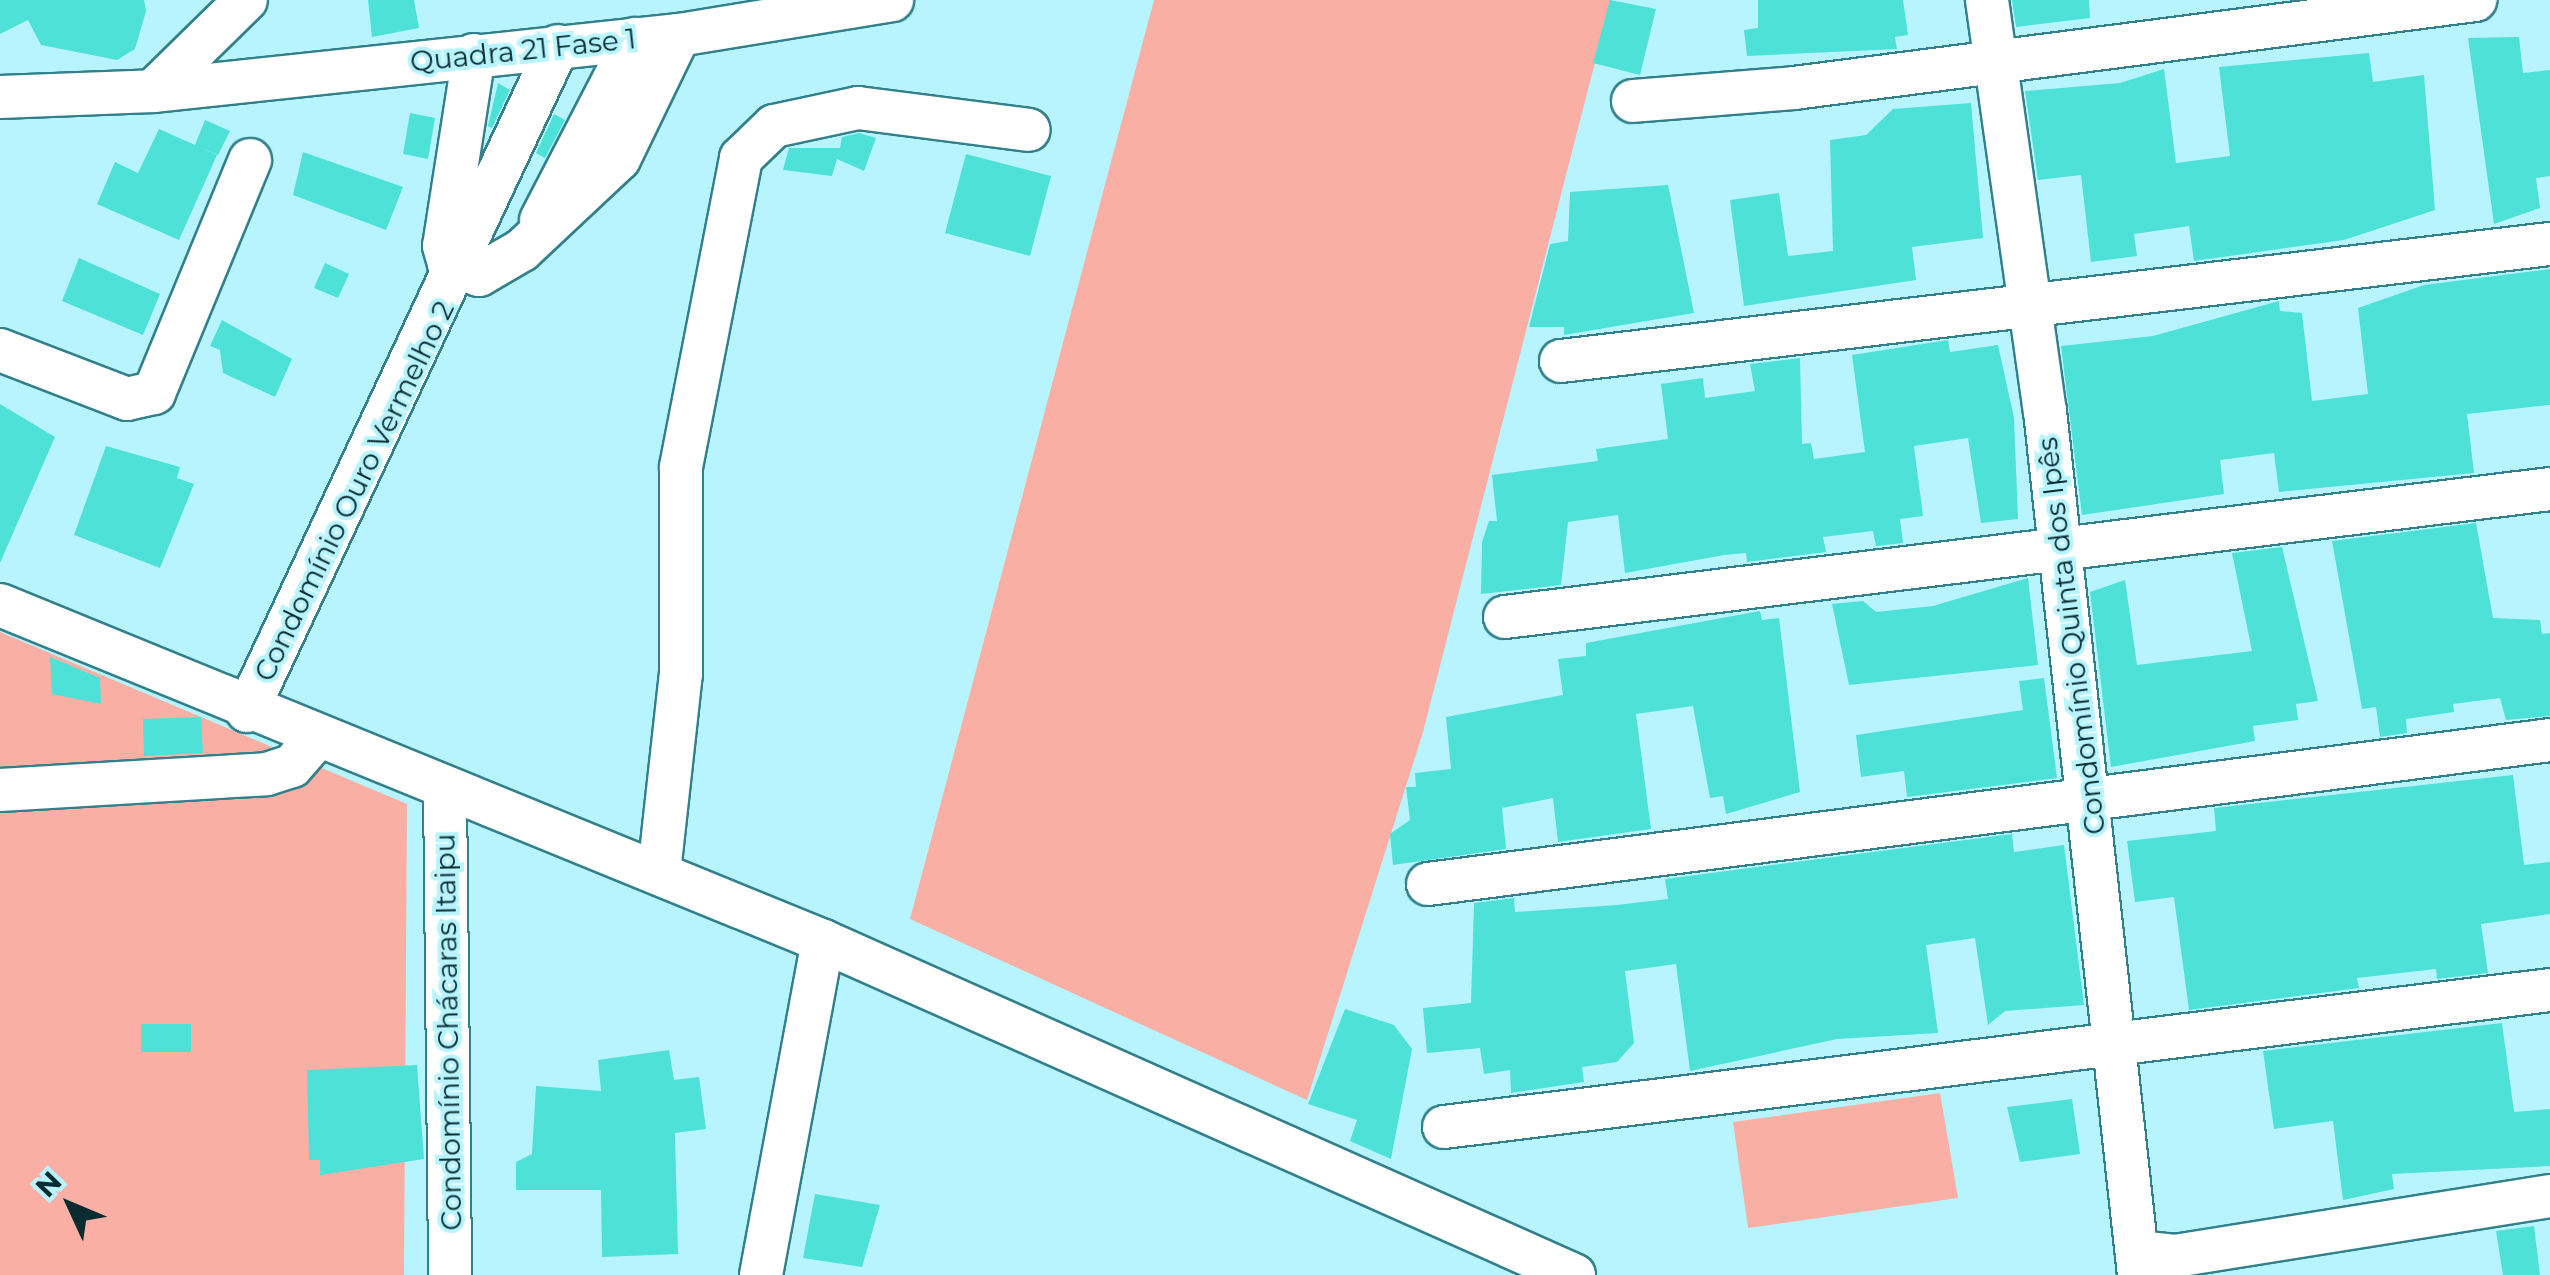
<!DOCTYPE html>
<html>
<head>
<meta charset="utf-8">
<style>
	body { margin:0 }
	#map { position:relative; width:2550px; height:1275px; overflow:hidden; background:#b8f4fe; font-family:Montserrat,sans-serif }
	div>[style] { position:absolute }
	[style*='--x'] { left:calc(var(--x)*1px); top:calc(var(--y)*1px); width:calc(var(--w)*1px); rotate:calc(var(--a)*1deg) }
	.green>* { inset:0; background:#faafa4 }
	.building>* { inset:0; background:#4ee1d8 }
	.roads { filter:drop-shadow(2px 0 #31808b) drop-shadow(-2px 0 #31808b) drop-shadow(0 2px #31808b) drop-shadow(0 -2px #31808b) }
	.minor>* { height:42px; margin:-21px; padding:0 21px; transform-origin:21px; border-radius:21px; background:#fff }
	span { translate:-50% -50%; white-space:nowrap; text-align:center; line-height:1.15; -webkit-text-stroke:8px #b8f4fe; paint-order:stroke }
	.street-label { font-size:28px; color:#0a2b30 }
	.north { position:absolute; left:20px; top:1155px; width:100px; height:100px; -webkit-text-stroke:8px #b8f4fe; paint-order:stroke; rotate:314deg; font-size:28px; font-weight:700; line-height:40px; text-align:center; color:#0a2b30 }
	.north::after { content:''; display:block; margin:auto; width:35px; height:45px; background:#0a2b30; clip-path:polygon(50% 0,100% 100%,50% 72%,0 100%) }
</style>
</head>
<body>
<div id="map">
	<div class="green">
		<div style="clip-path:polygon(1154px 0,1611px 0,1423px 732px,1307px 1100px,910px 919px)"></div>
		<div style="clip-path:polygon(0 632px,407px 804px,404px 1275px,0 1275px)"></div>
		<div style="clip-path:polygon(1940px 1093px,1958px 1198px,1748px 1228px,1733px 1122px)"></div>
	</div>
	<div class="building">
		<div style="clip-path:polygon(0 0,144px 0,146px 11px,135px 49px,117px 60px,41px 45px,28px 20px,0 34px)"></div>
		<div style="clip-path:polygon(368px 0,414px 0,419px 28px,372px 37px)"></div>
		<div style="clip-path:polygon(1610px 0,1656px 9px,1640px 75px,1593px 63px)"></div>
		<div style="clip-path:polygon(1758px 0,1903px 0,1908px 35px,1895px 37px,1897px 49px,1747px 56px,1744px 30px,1758px 28px)"></div>
		<div style="clip-path:polygon(2012px 0,2089px 0,2090px 18px,2016px 27px)"></div>
		<div style="clip-path:polygon(2519px 37px,2523px 73px,2550px 70px,2550px 176px,2536px 178px,2540px 208px,2494px 224px,2468px 38px)"></div>
		<div style="clip-path:polygon(2369px 53px,2373px 82px,2424px 75px,2435px 210px,2344px 240px,2194px 261px,2189px 226px,2134px 234px,2137px 256px,2091px 262px,2081px 175px,2038px 180px,2025px 91px,2120px 83px,2164px 69px,2176px 163px,2230px 156px,2219px 67px)"></div>
		<div style="clip-path:polygon(498px 83px,510px 90px,492px 128px,488px 126px)"></div>
		<div style="clip-path:polygon(1971px 103px,1983px 238px,1912px 247px,1916px 280px,1744px 306px,1730px 200px,1779px 193px,1788px 256px,1833px 251px,1830px 140px,1866px 135px,1893px 109px)"></div>
		<div style="clip-path:polygon(410px 113px,435px 118px,428px 159px,403px 154px)"></div>
		<div style="clip-path:polygon(554px 114px,565px 120px,545px 158px,536px 153px)"></div>
		<div style="clip-path:polygon(205px 120px,230px 131px,218px 155px,197px 146px,217px 155px,179px 240px,97px 204px,115px 162px,138px 173px,159px 129px,195px 145px)"></div>
		<div style="clip-path:polygon(859px 133px,876px 138px,864px 171px,837px 159px,832px 176px,783px 170px,789px 148px,840px 148px,842px 137px)"></div>
		<div style="clip-path:polygon(303px 152px,403px 187px,386px 230px,293px 195px)"></div>
		<div style="clip-path:polygon(966px 154px,1051px 176px,1030px 256px,945px 233px)"></div>
		<div style="clip-path:polygon(1668px 185px,1694px 313px,1564px 335px,1564px 327px,1529px 327px,1550px 244px,1568px 241px,1570px 192px)"></div>
		<div style="clip-path:polygon(79px 258px,160px 294px,143px 335px,62px 301px)"></div>
		<div style="clip-path:polygon(325px 263px,349px 274px,338px 298px,314px 288px)"></div>
		<div style="clip-path:polygon(2550px 269px,2550px 405px,2467px 414px,2474px 473px,2279px 492px,2274px 453px,2220px 460px,2224px 494px,2082px 515px,2061px 346px,2153px 336px,2279px 301px,2280px 311px,2302px 313px,2312px 401px,2368px 394px,2358px 308px,2424px 285px)"></div>
		<div style="clip-path:polygon(222px 320px,292px 359px,275px 397px,223px 373px,220px 350px,210px 346px)"></div>
		<div style="clip-path:polygon(1948px 340px,1950px 352px,1998px 345px,2014px 418px,2018px 519px,1981px 523px,1968px 438px,1914px 446px,1923px 516px,1900px 519px,1903px 543px,1876px 546px,1873px 531px,1823px 537px,1826px 552px,1747px 562px,1746px 553px,1724px 555px,1625px 573px,1618px 515px,1568px 522px,1561px 585px,1481px 594px,1482px 542px,1489px 521px,1497px 521px,1492px 475px,1598px 461px,1596px 449px,1668px 439px,1661px 384px,1703px 378px,1705px 398px,1755px 391px,1750px 364px,1800px 358px,1802px 444px,1811px 443px,1814px 459px,1865px 452px,1852px 355px)"></div>
		<div style="clip-path:polygon(0 404px,55px 437px,0 563px)"></div>
		<div style="clip-path:polygon(106px 446px,180px 467px,177px 478px,194px 484px,160px 568px,74px 535px)"></div>
		<div style="clip-path:polygon(2476px 523px,2493px 618px,2540px 620px,2542px 634px,2550px 633px,2550px 716px,2506px 720px,2500px 698px,2453px 704px,2454px 712px,2406px 719px,2407px 733px,2380px 737px,2376px 707px,2362px 709px,2332px 541px)"></div>
		<div style="clip-path:polygon(2282px 547px,2318px 701px,2296px 704px,2298px 720px,2253px 726px,2255px 741px,2111px 767px,2090px 592px,2125px 580px,2137px 665px,2252px 651px,2232px 553px)"></div>
		<div style="clip-path:polygon(2028px 578px,2038px 665px,1849px 685px,1832px 604px,1863px 601px,1876px 612px,1933px 606px)"></div>
		<div style="clip-path:polygon(1760px 611px,1762px 620px,1779px 618px,1800px 792px,1726px 814px,1723px 796px,1710px 798px,1693px 706px,1636px 714px,1651px 829px,1558px 842px,1553px 798px,1502px 808px,1506px 849px,1393px 865px,1390px 834px,1410px 820px,1406px 787px,1416px 787px,1415px 773px,1451px 769px,1446px 717px,1563px 695px,1558px 659px,1586px 656px,1586px 643px)"></div>
		<div style="clip-path:polygon(50px 657px,100px 678px,101px 704px,52px 694px)"></div>
		<div style="clip-path:polygon(2044px 678px,2057px 778px,1907px 797px,1904px 771px,1861px 777px,1856px 735px,2023px 710px,2019px 681px)"></div>
		<div style="clip-path:polygon(201px 717px,203px 753px,144px 756px,143px 719px)"></div>
		<div style="clip-path:polygon(2513px 775px,2524px 865px,2550px 862px,2550px 914px,2481px 924px,2488px 973px,2437px 979px,2436px 969px,2357px 978px,2359px 988px,2189px 1010px,2174px 897px,2135px 902px,2127px 841px,2216px 831px,2214px 808px)"></div>
		<div style="clip-path:polygon(2012px 834px,2014px 852px,2064px 845px,2084px 1005px,2005px 1011px,1988px 1025px,1975px 938px,1926px 945px,1938px 1033px,1837px 1039px,1690px 1071px,1676px 964px,1625px 971px,1634px 1043px,1617px 1062px,1582px 1067px,1584px 1082px,1511px 1093px,1510px 1070px,1484px 1074px,1480px 1048px,1427px 1053px,1423px 1008px,1471px 1003px,1474px 903px,1514px 898px,1515px 912px,1617px 905px,1668px 899px,1665px 879px)"></div>
		<div style="clip-path:polygon(1345px 1009px,1394px 1025px,1412px 1049px,1391px 1159px,1350px 1141px,1357px 1120px,1308px 1104px)"></div>
		<div style="clip-path:polygon(2502px 1023px,2514px 1112px,2550px 1109px,2550px 1166px,2392px 1174px,2394px 1189px,2343px 1200px,2333px 1121px,2274px 1129px,2263px 1051px)"></div>
		<div style="clip-path:polygon(141px 1024px,191px 1024px,191px 1052px,141px 1052px)"></div>
		<div style="clip-path:polygon(669px 1050px,674px 1080px,699px 1077px,706px 1129px,675px 1133px,678px 1254px,602px 1257px,601px 1190px,516px 1190px,516px 1162px,532px 1154px,536px 1086px,601px 1091px,598px 1060px)"></div>
		<div style="clip-path:polygon(417px 1065px,424px 1159px,320px 1175px,320px 1160px,309px 1160px,307px 1070px)"></div>
		<div style="clip-path:polygon(2072px 1099px,2080px 1154px,2020px 1162px,2007px 1107px)"></div>
		<div style="clip-path:polygon(815px 1194px,880px 1205px,862px 1267px,803px 1258px)"></div>
		<div style="clip-path:polygon(2534px 1226px,2540px 1275px,2503px 1275px,2496px 1231px)"></div>
	</div>
	<div class="roads">
		<div class="minor">
			<div style="--x:1987;--y:0;--w:415;--a:82"></div>
			<div style="--x:2045;--y:411;--w:869;--a:83.79"></div>
			<div style="--x:474;--y:55;--w:193;--a:98.9"></div>
			<div style="--x:444;--y:246;--w:19;--a:74"></div>
			<div style="--x:449;--y:264;--w:32;--a:20"></div>
			<div style="--x:479;--y:275;--w:50;--a:-30.2"></div>
			<div style="--x:522;--y:250;--w:133;--a:-43.2"></div>
			<div style="--x:619;--y:159;--w:138;--a:-64.2"></div>
			<div style="--x:153;--y:91;--w:130;--a:-44.4"></div>
			<div style="--x:0;--y:97;--w:153;--a:-2.2"></div>
			<div style="--x:153;--y:91;--w:529;--a:-6.08"></div>
			<div style="--x:679;--y:35;--w:216;--a:-9.3"></div>
			<div style="--x:1633;--y:101;--w:162;--a:-4.6"></div>
			<div style="--x:1794;--y:88;--w:687;--a:-7.36"></div>
			<div style="--x:541;--y:220;--w:204;--a:-62.6"></div>
			<div style="--x:0;--y:350;--w:136;--a:21.1"></div>
			<div style="--x:127;--y:399;--w:28;--a:-13"></div>
			<div style="--x:154;--y:393;--w:252;--a:-67.6"></div>
			<div style="--x:1561;--y:361;--w:996;--a:-6.75"></div>
			<div style="--x:0;--y:605;--w:889;--a:22.21"></div>
			<div style="--x:823;--y:941;--w:822;--a:23.98"></div>
			<div style="--x:1505;--y:617;--w:1053;--a:-6.98"></div>
			<div style="--x:247;--y:711;--w:734;--a:-64.94"></div>
			<div style="--x:445;--y:788;--w:487;--a:89.4"></div>
			<div style="--x:0;--y:790;--w:267;--a:-3.4"></div>
			<div style="--x:267;--y:774;--w:26;--a:-18"></div>
			<div style="--x:292;--y:766;--w:37;--a:-49"></div>
			<div style="--x:659;--y:872;--w:199;--a:-83.7"></div>
			<div style="--x:681;--y:674;--w:207;--a:-90"></div>
			<div style="--x:681;--y:467;--w:315;--a:-79"></div>
			<div style="--x:741;--y:158;--w:46;--a:-44.1"></div>
			<div style="--x:774;--y:126;--w:86;--a:-12.1"></div>
			<div style="--x:858;--y:108;--w:172;--a:7.3"></div>
			<div style="--x:1428;--y:884;--w:1131;--a:-7.31"></div>
			<div style="--x:1444;--y:1127;--w:1114;--a:-7.06"></div>
			<div style="--x:2138;--y:1252;--w:37;--a:6"></div>
			<div style="--x:2175;--y:1256;--w:380;--a:-9.1"></div>
			<div style="--x:761;--y:1275;--w:340;--a:-79.5"></div>
		</div>
	</div>
	<div class="street-label">
		<span style="left:523px;top:50px;rotate:-6deg">Quadra 21 Fase 1</span>
		<span style="left:354px;top:491px;rotate:-64deg">Condomínio Ouro Vermelho 2</span>
		<span style="left:2071px;top:636px;rotate:-97deg">Condomínio Quinta dos Ipês</span>
		<span style="left:448px;top:1032px;rotate:-91deg">Condomínio Chácaras Itaipu</span>
	</div>
	<div class="north">N</div>
</div>
</body>
</html>
